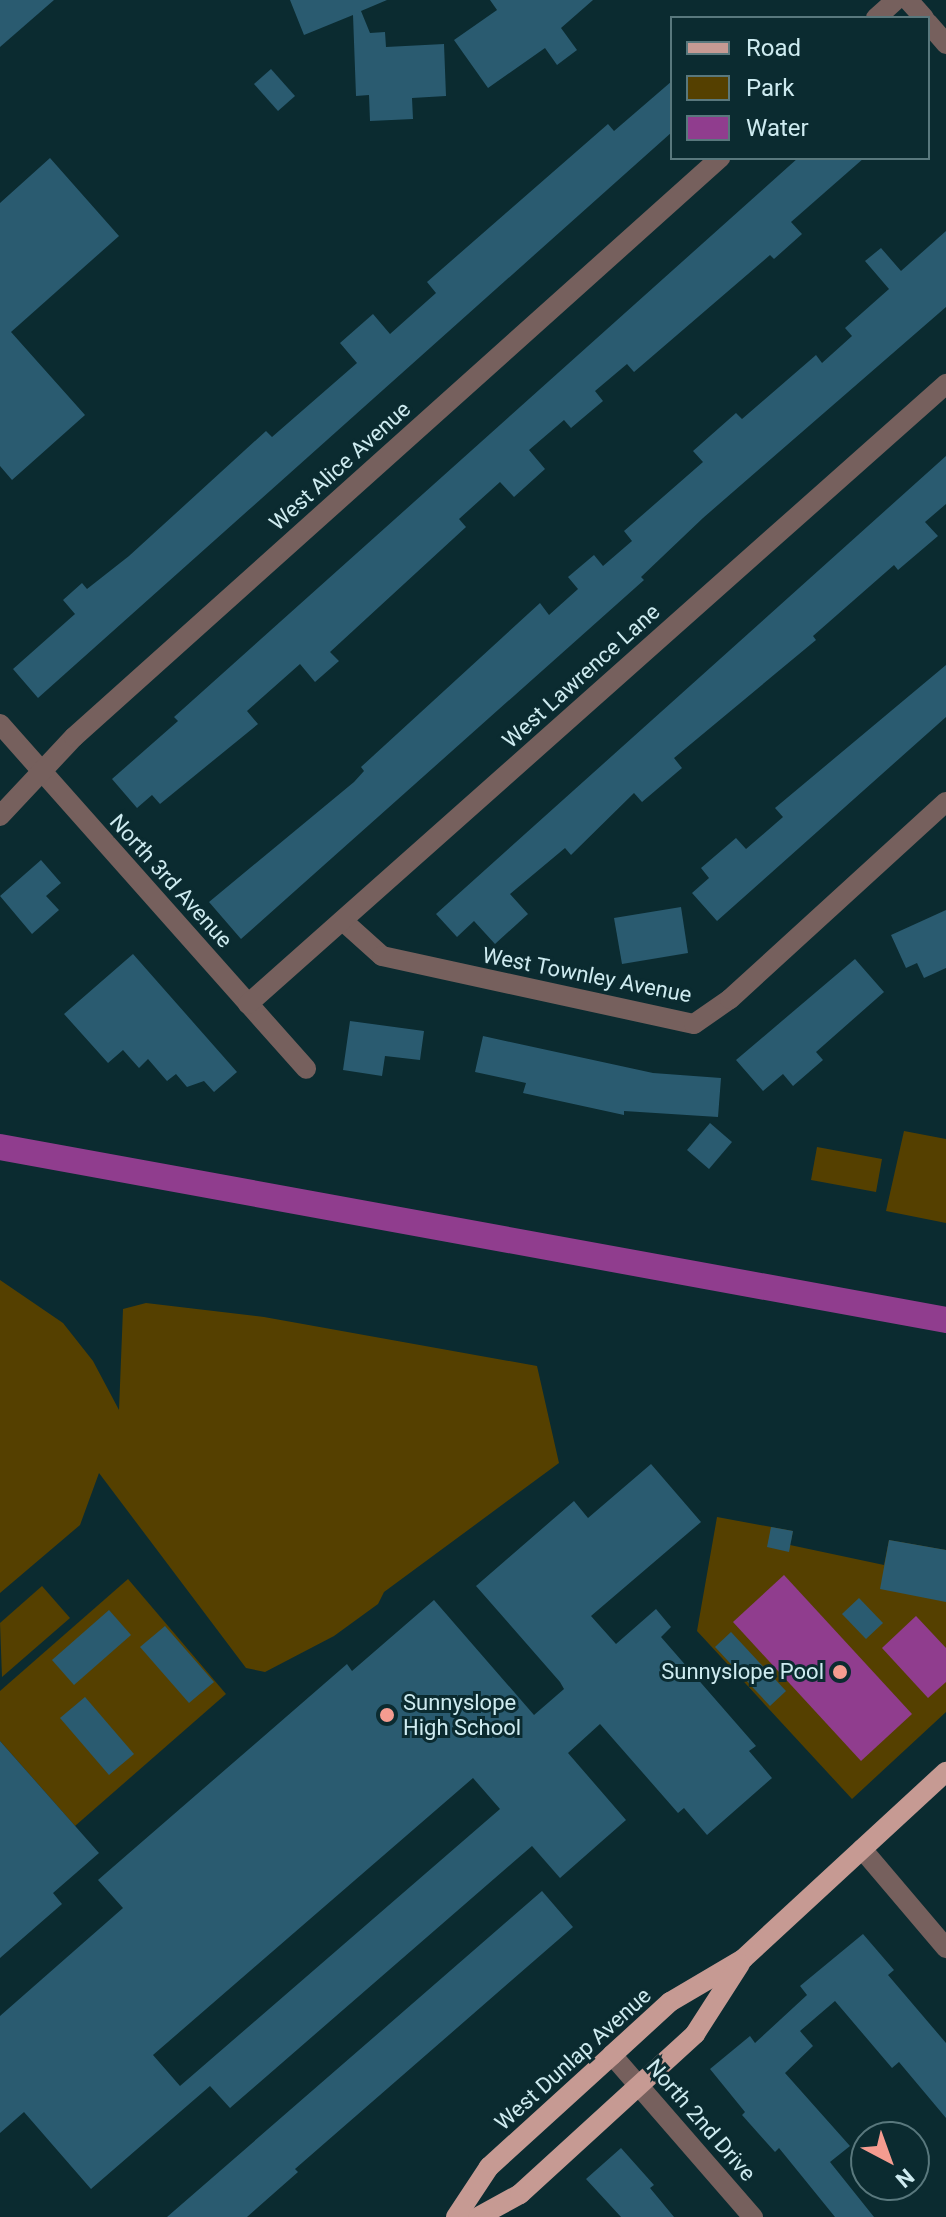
<!DOCTYPE html>
<html>
<head>
<meta charset="utf-8">
<style>
	body { margin:0 }
	#map { position:relative; width:946px; height:2217px; overflow:hidden; background:#0b2b30; font-family:Roboto,sans-serif }
	div>[style] { position:absolute }
	[style*='--x'] { left:calc(var(--x)*1px); top:calc(var(--y)*1px); width:calc(var(--w)*1px); rotate:calc(var(--a)*1deg) }
	.green>* { inset:0; background:#554000 }
	.water>* { inset:0; background:#903d8e }
	.canal>* { height:26px; margin:-13px; padding:0 13px; transform-origin:13px; border-radius:13px; background:#903d8e }
	.building>* { inset:0; background:#2a5b70 }
	.minor>* { height:20px; margin:-10px; padding:0 10px; transform-origin:10px; border-radius:10px; background:#76605d }
	.major>* { height:20px; margin:-10px; padding:0 10px; transform-origin:10px; border-radius:10px; background:#c69a93 }
	.dots>* { width:22px; height:22px; translate:-50% -50%; box-sizing:border-box; border:4px solid #0b2b30; border-radius:50% }
	span { translate:-50% -50%; white-space:nowrap; text-align:center; line-height:1.15; -webkit-text-stroke:6px #0b2b30; paint-order:stroke }
	.street-label { font-size:22px; color:#ceebf0 }
	.poi-label { font-size:22px; color:#ceebf0 }
	.right { translate:-100% -50%; text-align:right }
	.left { translate:0 -50%; text-align:left }
	.legend { position:absolute; left:670px; top:16px; width:260px; height:144px; box-sizing:border-box; background:#0b2b30; border:2px solid #59787d; margin:0; padding:10px 14px; list-style:none; font-size:24px; color:#ceebf0 }
	.legend li { display:flex; align-items:center; gap:16px; height:40px }
	.legend b { width:40px; border:2px solid #59787d }
	.north { position:absolute; left:850px; top:2121px; width:80px; height:80px; box-sizing:border-box; background:#0b2b30; border:2px solid #59787d; border-radius:50%; rotate:139deg; font-size:22px; font-weight:700; line-height:32px; text-align:center; color:#ceebf0 }
	.north::after { content:''; display:block; margin:auto; width:28px; height:36px; background:#f59c90; clip-path:polygon(50% 0,100% 100%,50% 72%,0 100%) }
</style>
</head>
<body>
<div id="map">
	<div class="green">
		<div style="clip-path:polygon(904px 1131px,946px 1139px,946px 1223px,886px 1211px)"></div>
		<div style="clip-path:polygon(817px 1147px,882px 1159px,876px 1192px,811px 1180px)"></div>
		<div style="clip-path:polygon(0 1280px,63px 1323px,93px 1361px,119px 1410px,123px 1309px,146px 1303px,264px 1317px,537px 1366px,559px 1463px,384px 1592px,378px 1604px,334px 1636px,265px 1672px,246px 1668px,99px 1473px,80px 1525px,0 1593px)"></div>
		<div style="clip-path:polygon(717px 1517px,793px 1531px,790px 1545px,884px 1565px,889px 1540px,946px 1550px,946px 1712px,852px 1799px,697px 1631px)"></div>
		<div style="clip-path:polygon(128px 1579px,226px 1694px,75px 1826px,0 1741px,0 1691px)"></div>
		<div style="clip-path:polygon(42px 1586px,70px 1618px,2px 1677px,0 1623px)"></div>
	</div>
	<div class="water">
		<div style="clip-path:polygon(784px 1575px,912px 1714px,861px 1761px,733px 1622px)"></div>
		<div style="clip-path:polygon(916px 1616px,946px 1648px,946px 1682px,928px 1698px,882px 1648px)"></div>
	</div>
	<div class="canal">
		<div style="--x:0;--y:1147;--w:962;--a:10.36"></div>
	</div>
	<div class="building">
		<div style="clip-path:polygon(0 0,54px 0,0 47px)"></div>
		<div style="clip-path:polygon(290px 0,387px 0,361px 11px,370px 33px,385px 32px,386px 47px,444px 44px,446px 96px,412px 98px,413px 119px,370px 121px,369px 95px,356px 96px,353px 15px,304px 35px)"></div>
		<div style="clip-path:polygon(490px 0,593px 0,561px 28px,577px 50px,557px 65px,545px 48px,488px 88px,454px 40px,497px 10px)"></div>
		<div style="clip-path:polygon(271px 69px,295px 96px,278px 111px,254px 84px)"></div>
		<div style="clip-path:polygon(672px 81px,672px 132px,38px 698px,13px 669px,75px 614px,63px 600px,82px 583px,87px 589px,129px 556px,266px 431px,272px 437px,357px 363px,340px 343px,373px 314px,390px 334px,436px 293px,427px 282px,608px 124px,614px 131px)"></div>
		<div style="clip-path:polygon(50px 158px,119px 236px,11px 332px,85px 415px,12px 480px,0 466px,0 203px)"></div>
		<div style="clip-path:polygon(798px 158px,864px 158px,791px 222px,802px 234px,774px 259px,770px 255px,634px 372px,627px 364px,595px 391px,603px 401px,571px 428px,564px 420px,529px 450px,545px 469px,514px 497px,500px 482px,459px 519px,466px 527px,330px 652px,339px 661px,315px 682px,300px 664px,247px 711px,258px 724px,160px 804px,152px 795px,137px 808px,112px 779px,178px 721px,174px 717px)"></div>
		<div style="clip-path:polygon(946px 231px,946px 307px,703px 518px,641px 577px,644px 580px,241px 939px,209px 902px,354px 782px,364px 771px,361px 767px,540px 603px,549px 615px,578px 589px,568px 577px,594px 555px,603px 566px,632px 541px,624px 531px,703px 462px,693px 451px,736px 413px,742px 419px,816px 355px,822px 363px,852px 336px,845px 328px,889px 289px,865px 261px,881px 248px,901px 271px)"></div>
		<div style="clip-path:polygon(946px 456px,946px 504px,925px 522px,938px 536px,898px 570px,894px 565px,813px 636px,816px 640px,674px 758px,682px 768px,642px 802px,634px 793px,571px 855px,565px 848px,510px 894px,528px 914px,495px 944px,474px 921px,457px 937px,436px 914px)"></div>
		<div style="clip-path:polygon(946px 665px,946px 717px,717px 921px,692px 893px,709px 878px,701px 868px,736px 838px,746px 849px,783px 817px,775px 808px)"></div>
		<div style="clip-path:polygon(41px 860px,61px 883px,46px 896px,59px 910px,32px 934px,0 896px)"></div>
		<div style="clip-path:polygon(681px 907px,688px 953px,622px 964px,614px 918px)"></div>
		<div style="clip-path:polygon(946px 910px,946px 968px,924px 978px,917px 963px,906px 968px,891px 935px)"></div>
		<div style="clip-path:polygon(133px 954px,237px 1072px,214px 1092px,204px 1081px,187px 1087px,176px 1074px,167px 1081px,148px 1059px,139px 1068px,123px 1050px,108px 1063px,64px 1014px)"></div>
		<div style="clip-path:polygon(855px 959px,884px 992px,816px 1052px,823px 1060px,793px 1086px,783px 1074px,763px 1091px,736px 1060px)"></div>
		<div style="clip-path:polygon(350px 1021px,424px 1031px,420px 1060px,385px 1056px,382px 1076px,343px 1070px)"></div>
		<div style="clip-path:polygon(483px 1036px,653px 1073px,721px 1078px,718px 1117px,624px 1111px,624px 1115px,523px 1093px,526px 1083px,475px 1072px)"></div>
		<div style="clip-path:polygon(710px 1123px,732px 1142px,709px 1169px,687px 1150px)"></div>
		<div style="clip-path:polygon(evenodd,651px 1464px,701px 1522px,591px 1616px,616px 1644px,656px 1609px,671px 1627px,661px 1637px,756px 1746px,749px 1751px,772px 1778px,707px 1835px,684px 1808px,678px 1813px,600px 1724px,568px 1753px,626px 1820px,560px 1878px,532px 1846px,230px 2108px,210px 2086px,91px 2189px,24px 2112px,0 2133px,0 2016px,123px 1908px,98px 1880px,347px 1664px,352px 1671px,434px 1600px,534px 1715px,564px 1689px,560px 1682px,476px 1586px,574px 1501px,588px 1518px,651px 1464px,473px 1778px,500px 1809px,180px 2086px,153px 2055px,473px 1778px)"></div>
		<div style="clip-path:polygon(771px 1527px,793px 1531px,789px 1552px,767px 1547px)"></div>
		<div style="clip-path:polygon(889px 1540px,946px 1550px,946px 1602px,880px 1589px)"></div>
		<div style="clip-path:polygon(859px 1598px,883px 1623px,866px 1639px,842px 1614px)"></div>
		<div style="clip-path:polygon(109px 1610px,131px 1635px,74px 1685px,52px 1660px)"></div>
		<div style="clip-path:polygon(165px 1626px,214px 1682px,189px 1703px,140px 1647px)"></div>
		<div style="clip-path:polygon(731px 1632px,786px 1691px,770px 1706px,715px 1647px)"></div>
		<div style="clip-path:polygon(85px 1697px,134px 1754px,109px 1775px,60px 1718px)"></div>
		<div style="clip-path:polygon(0 1741px,99px 1853px,53px 1893px,62px 1904px,0 1958px)"></div>
		<div style="clip-path:polygon(542px 1891px,573px 1927px,295px 2169px,298px 2172px,247px 2217px,167px 2217px)"></div>
		<div style="clip-path:polygon(863px 1934px,894px 1970px,888px 1975px,946px 2043px,946px 2118px,899px 2062px,892px 2068px,835px 2001px,800px 2031px,813px 2046px,785px 2073px,850px 2146px,830px 2162px,874px 2217px,835px 2217px,779px 2148px,775px 2152px,742px 2115px,745px 2112px,710px 2069px,750px 2036px,755px 2043px,807px 1995px,800px 1986px)"></div>
		<div style="clip-path:polygon(621px 2148px,654px 2185px,650px 2188px,674px 2217px,621px 2217px,586px 2179px)"></div>
	</div>
	<div class="minor">
		<div style="--x:908;--y:0;--w:24;--a:48"></div>
		<div style="--x:876;--y:18;--w:27;--a:-42"></div>
		<div style="--x:928;--y:23;--w:28;--a:49"></div>
		<div style="--x:0;--y:724;--w:461;--a:48.4"></div>
		<div style="--x:0;--y:816;--w:108;--a:-46.9"></div>
		<div style="--x:74;--y:737;--w:868;--a:-41.87"></div>
		<div style="--x:343;--y:921;--w:52;--a:41.9"></div>
		<div style="--x:382;--y:956;--w:319;--a:12.3"></div>
		<div style="--x:694;--y:1024;--w:44;--a:-34.8"></div>
		<div style="--x:730;--y:999;--w:292;--a:-42.4"></div>
		<div style="--x:248;--y:1004;--w:934;--a:-41.61"></div>
		<div style="--x:862;--y:1849;--w:130;--a:49.7"></div>
		<div style="--x:612;--y:2055;--w:215;--a:49"></div>
	</div>
	<div class="major">
		<div style="--x:456;--y:2217;--w:60;--a:-56.6"></div>
		<div style="--x:489;--y:2167;--w:166;--a:-42.3"></div>
		<div style="--x:612;--y:2055;--w:79;--a:-42.4"></div>
		<div style="--x:670;--y:2002;--w:85;--a:-30.5"></div>
		<div style="--x:743;--y:1959;--w:276;--a:-42.7"></div>
		<div style="--x:478;--y:2217;--w:48;--a:-28.7"></div>
		<div style="--x:520;--y:2194;--w:237;--a:-42.4"></div>
		<div style="--x:695;--y:2034;--w:83;--a:-57.3"></div>
	</div>
	<div class="dots">
		<div style="left:840px;top:1672px;background:#f59c90"></div>
		<div style="left:387px;top:1715px;background:#f59c90"></div>
	</div>
	<div class="street-label">
		<span style="left:340px;top:466px;rotate:-42deg">West Alice Avenue</span>
		<span style="left:581px;top:676px;rotate:-42deg">West Lawrence Lane</span>
		<span style="left:171px;top:881px;rotate:48deg">North 3rd Avenue</span>
		<span style="left:587px;top:975px;rotate:11deg">West Townley Avenue</span>
		<span style="left:573px;top:2059px;rotate:-42deg">West Dunlap Avenue</span>
		<span style="left:701px;top:2120px;rotate:49deg">North 2nd Drive</span>
	</div>
	<div class="poi-label">
		<span class="right" style="left:824px;top:1672px">Sunnyslope Pool</span>
		<span class="left" style="left:403px;top:1715px">Sunnyslope<br>High School</span>
	</div>
	<ul class="legend">
	<li><b style="height:10px;background:#c69a93"></b>Road</li>
	<li><b style="height:22px;background:#554000"></b>Park</li>
	<li><b style="height:22px;background:#903d8e"></b>Water</li>
	</ul>
	<div class="north">N</div>
</div>
</body>
</html>
